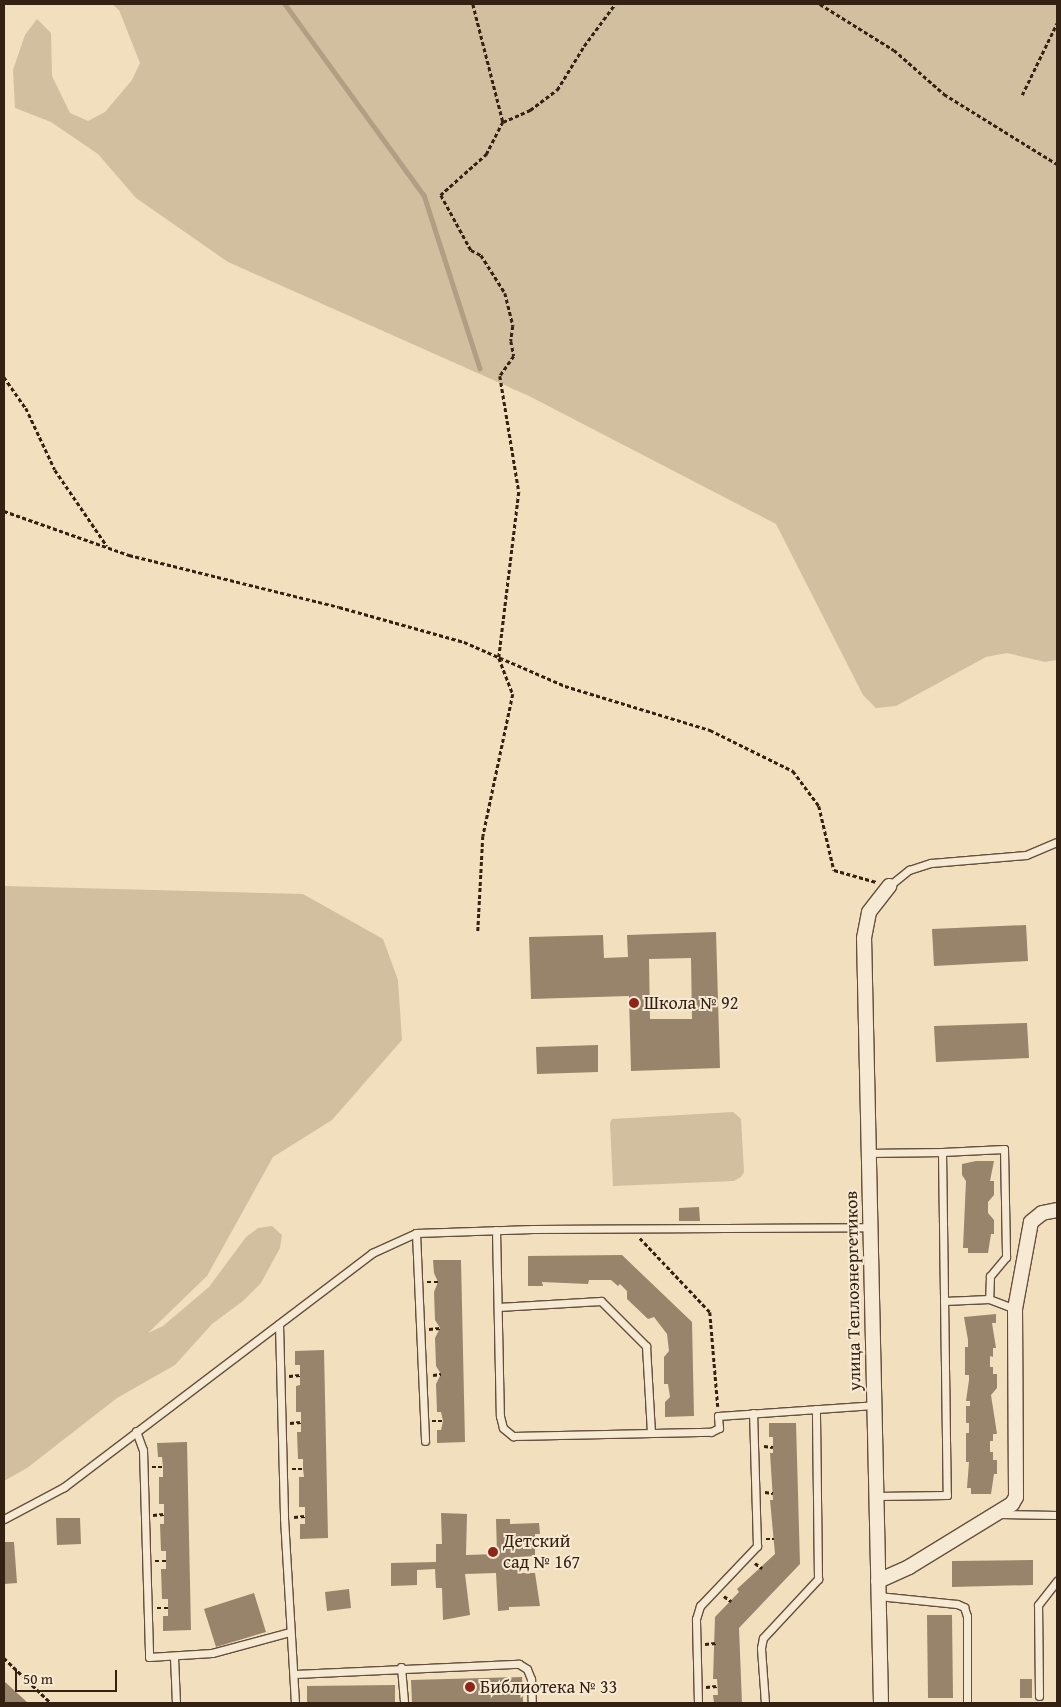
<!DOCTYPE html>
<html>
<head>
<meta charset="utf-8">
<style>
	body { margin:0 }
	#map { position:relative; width:1061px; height:1707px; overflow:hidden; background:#f2dfbd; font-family:"Gentium Book Plus",serif }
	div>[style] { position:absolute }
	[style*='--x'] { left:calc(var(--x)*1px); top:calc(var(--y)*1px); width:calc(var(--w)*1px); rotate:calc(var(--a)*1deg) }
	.green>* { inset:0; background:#d2bfa0 }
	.stream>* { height:4.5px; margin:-2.25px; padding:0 2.25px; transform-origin:2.25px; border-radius:2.25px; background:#b29e83 }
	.building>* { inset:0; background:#97846a }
	.path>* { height:2.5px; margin-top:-1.25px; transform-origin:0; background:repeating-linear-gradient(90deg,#352111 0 4px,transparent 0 6.5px) }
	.roads { filter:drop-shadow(1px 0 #64503c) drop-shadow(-1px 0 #64503c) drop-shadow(0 1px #64503c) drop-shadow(0 -1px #64503c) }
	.service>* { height:7px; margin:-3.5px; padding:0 3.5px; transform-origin:3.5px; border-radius:3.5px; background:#f7ead4 }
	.minor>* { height:14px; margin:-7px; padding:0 7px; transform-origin:7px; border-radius:7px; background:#f7ead4 }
	.dots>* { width:14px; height:14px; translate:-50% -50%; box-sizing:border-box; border:2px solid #f7ead4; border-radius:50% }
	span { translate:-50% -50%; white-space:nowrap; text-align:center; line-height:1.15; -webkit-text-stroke:4px #f7ead4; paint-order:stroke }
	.poi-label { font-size:18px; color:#352111 }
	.left { translate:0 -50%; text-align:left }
	.street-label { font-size:18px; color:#352111 }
	.frame { position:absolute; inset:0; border:5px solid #352111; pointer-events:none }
	.scale { position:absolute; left:15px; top:1670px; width:102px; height:22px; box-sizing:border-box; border:2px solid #352111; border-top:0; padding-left:6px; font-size:15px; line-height:18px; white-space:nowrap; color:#352111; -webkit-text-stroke:4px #f7ead4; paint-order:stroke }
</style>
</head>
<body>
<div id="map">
	<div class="green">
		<div style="clip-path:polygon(112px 4px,1057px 4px,1057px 660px,1045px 662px,1007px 653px,986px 657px,896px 706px,876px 708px,863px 695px,776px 524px,529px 396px,228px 262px,136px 198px,98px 154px,51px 122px,15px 108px,13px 70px,25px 35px,37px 19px,51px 33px,52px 76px,70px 113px,88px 121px,105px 112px,132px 80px,140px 63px,119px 10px)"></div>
		<div style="clip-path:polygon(4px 886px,303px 894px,383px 939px,398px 980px,402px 1040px,332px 1120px,273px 1157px,207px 1276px,148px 1333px,163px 1326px,209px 1287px,246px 1237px,258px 1228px,272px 1226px,282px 1235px,280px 1248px,261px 1283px,243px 1301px,212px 1324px,175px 1365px,117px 1398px,27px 1468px,4px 1481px)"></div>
		<div style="clip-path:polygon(733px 1112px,741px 1119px,744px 1172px,741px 1177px,734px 1181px,613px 1186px,610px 1123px,612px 1119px)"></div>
	</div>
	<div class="stream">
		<div style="--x:285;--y:4;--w:236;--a:54"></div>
		<div style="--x:424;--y:195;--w:182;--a:72.1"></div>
	</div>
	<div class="building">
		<div style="clip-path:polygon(1026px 925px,1028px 961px,934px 966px,932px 929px)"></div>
		<div style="clip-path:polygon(evenodd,716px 932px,720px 1068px,631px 1071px,629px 996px,531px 999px,529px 937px,603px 935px,604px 958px,628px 957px,627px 935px,716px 932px,691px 958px,692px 1019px,650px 1019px,649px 959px,691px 958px)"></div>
		<div style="clip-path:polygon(1027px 1023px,1029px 1058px,936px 1062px,934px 1026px)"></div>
		<div style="clip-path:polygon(598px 1045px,598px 1072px,537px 1074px,536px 1047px)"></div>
		<div style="clip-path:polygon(976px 1161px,994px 1161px,990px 1181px,994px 1181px,994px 1195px,988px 1202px,988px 1213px,994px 1220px,994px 1234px,991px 1234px,988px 1253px,968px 1253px,968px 1248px,963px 1248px,966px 1181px,962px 1175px,962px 1164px)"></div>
		<div style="clip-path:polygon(699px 1207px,700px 1221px,679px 1221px,679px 1208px)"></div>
		<div style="clip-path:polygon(622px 1255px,692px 1322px,694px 1416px,665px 1417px,665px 1402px,670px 1397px,668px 1384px,664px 1384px,664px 1357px,669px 1351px,667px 1334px,654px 1317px,648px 1319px,627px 1299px,627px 1291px,620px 1284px,618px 1286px,611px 1280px,589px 1280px,588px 1284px,542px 1282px,543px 1286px,528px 1286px,528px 1256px)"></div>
		<div style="clip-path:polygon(433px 1260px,461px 1260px,465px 1442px,437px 1443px,437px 1430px,441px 1430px,443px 1421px,441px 1412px,437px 1412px,436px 1384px,441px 1374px,436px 1366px,435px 1338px,440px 1328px,435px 1320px,434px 1292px,438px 1282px,434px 1273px)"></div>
		<div style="clip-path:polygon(996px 1314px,996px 1323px,992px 1323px,996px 1348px,993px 1348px,993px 1357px,990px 1356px,990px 1367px,993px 1367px,993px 1374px,997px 1374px,997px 1388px,991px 1395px,997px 1434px,993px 1434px,993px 1441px,990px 1441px,990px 1452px,993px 1452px,993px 1460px,997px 1460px,997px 1474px,994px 1474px,991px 1494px,971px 1494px,971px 1488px,967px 1488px,969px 1462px,966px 1462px,966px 1433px,969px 1433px,969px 1423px,966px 1423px,966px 1406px,970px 1406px,970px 1401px,966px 1401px,969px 1380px,969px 1375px,965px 1375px,965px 1347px,968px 1347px,968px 1340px,964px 1317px)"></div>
		<div style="clip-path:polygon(324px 1350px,328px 1538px,300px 1539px,300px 1524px,305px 1524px,305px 1507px,299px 1507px,299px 1477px,304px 1477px,303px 1469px,303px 1459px,298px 1459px,297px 1432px,301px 1432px,301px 1412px,296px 1412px,296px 1386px,300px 1385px,300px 1365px,295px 1365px,295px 1351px)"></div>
		<div style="clip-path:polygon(769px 1423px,796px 1423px,800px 1564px,739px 1628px,742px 1703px,714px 1703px,713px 1695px,718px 1695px,717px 1679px,713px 1679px,715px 1617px,739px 1592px,737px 1589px,775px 1554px,770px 1500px,773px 1500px,770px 1453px,773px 1453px,773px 1437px,769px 1437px)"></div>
		<div style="clip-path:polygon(187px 1442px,191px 1630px,163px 1631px,163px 1616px,168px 1616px,168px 1599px,162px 1599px,161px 1569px,166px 1569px,166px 1551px,161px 1551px,160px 1524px,164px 1524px,164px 1504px,159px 1504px,159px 1477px,163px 1477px,163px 1467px,162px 1457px,158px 1457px,157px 1443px)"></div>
		<div style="clip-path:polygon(441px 1513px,467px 1514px,466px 1555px,497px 1554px,496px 1519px,510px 1519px,510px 1524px,539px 1523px,540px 1534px,535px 1534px,535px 1556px,517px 1557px,518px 1573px,535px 1573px,540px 1606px,509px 1607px,509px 1610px,498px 1611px,496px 1573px,465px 1574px,470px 1615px,443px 1620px,442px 1588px,436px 1588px,435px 1569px,417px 1570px,417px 1585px,391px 1586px,391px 1563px,436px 1562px,436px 1544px,442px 1544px)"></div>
		<div style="clip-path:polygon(56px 1518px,80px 1518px,81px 1544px,57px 1545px)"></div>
		<div style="clip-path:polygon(4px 1542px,14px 1542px,17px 1583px,4px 1584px)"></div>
		<div style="clip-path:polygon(1033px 1560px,1033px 1585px,952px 1587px,952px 1561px)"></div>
		<div style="clip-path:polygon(349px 1589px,351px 1608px,327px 1611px,325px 1592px)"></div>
		<div style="clip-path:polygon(254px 1593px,266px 1632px,216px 1647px,204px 1609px)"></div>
		<div style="clip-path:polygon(927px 1615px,952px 1615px,953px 1698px,928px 1698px)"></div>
		<div style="clip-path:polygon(522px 1677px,523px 1703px,412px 1703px,411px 1680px)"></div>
		<div style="clip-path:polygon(1020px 1679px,1032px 1679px,1032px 1698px,1020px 1698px)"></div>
		<div style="clip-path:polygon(4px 1681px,28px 1703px,4px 1703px)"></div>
		<div style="clip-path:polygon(395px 1685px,395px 1703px,307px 1703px,307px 1686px)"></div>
	</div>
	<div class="path">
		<div style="--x:473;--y:4;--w:122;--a:75.7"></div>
		<div style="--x:503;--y:122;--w:36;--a:117"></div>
		<div style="--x:487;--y:154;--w:62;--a:138.3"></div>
		<div style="--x:441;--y:195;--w:63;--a:61.4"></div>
		<div style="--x:471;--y:250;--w:11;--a:27"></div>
		<div style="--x:481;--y:255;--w:45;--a:57.7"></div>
		<div style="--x:505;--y:293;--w:34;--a:76"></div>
		<div style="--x:513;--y:326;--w:15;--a:98"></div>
		<div style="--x:511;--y:341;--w:15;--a:79"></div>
		<div style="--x:514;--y:356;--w:24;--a:125"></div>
		<div style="--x:500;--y:376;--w:118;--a:80.7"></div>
		<div style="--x:519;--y:492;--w:167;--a:96.9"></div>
		<div style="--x:499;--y:658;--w:39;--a:69"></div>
		<div style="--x:513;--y:694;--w:145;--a:101.9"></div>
		<div style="--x:483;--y:836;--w:97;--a:93"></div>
		<div style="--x:820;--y:4;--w:87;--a:31.9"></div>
		<div style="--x:894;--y:50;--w:67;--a:41.3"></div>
		<div style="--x:944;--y:94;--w:133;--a:31.8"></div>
		<div style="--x:1022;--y:95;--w:80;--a:-64.1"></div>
		<div style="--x:503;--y:122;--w:30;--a:-24"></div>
		<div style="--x:530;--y:110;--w:34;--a:-37"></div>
		<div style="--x:557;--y:90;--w:52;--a:-58.5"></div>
		<div style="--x:584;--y:46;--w:52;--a:-53.6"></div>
		<div style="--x:4;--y:377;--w:38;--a:55"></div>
		<div style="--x:26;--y:408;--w:68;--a:64.9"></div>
		<div style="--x:55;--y:470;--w:92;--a:55.6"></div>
		<div style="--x:4;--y:511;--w:133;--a:19.4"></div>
		<div style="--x:129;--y:555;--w:216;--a:13.9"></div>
		<div style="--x:339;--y:607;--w:130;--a:15.6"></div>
		<div style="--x:464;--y:642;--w:110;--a:23.5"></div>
		<div style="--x:565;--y:686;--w:152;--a:16.9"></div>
		<div style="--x:710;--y:730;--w:93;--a:26.3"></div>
		<div style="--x:793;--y:771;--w:44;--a:53.4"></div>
		<div style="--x:819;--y:806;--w:66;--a:76.8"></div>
		<div style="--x:834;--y:870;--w:44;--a:15.9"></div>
		<div style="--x:640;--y:1238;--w:102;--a:46.6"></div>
		<div style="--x:710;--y:1312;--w:95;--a:85.2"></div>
		<div style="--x:427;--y:1282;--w:11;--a:0"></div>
		<div style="--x:429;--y:1329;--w:11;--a:-5"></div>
		<div style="--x:433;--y:1375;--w:8;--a:-7"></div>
		<div style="--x:289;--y:1376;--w:11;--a:-5"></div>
		<div style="--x:432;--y:1421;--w:11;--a:0"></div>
		<div style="--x:290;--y:1423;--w:11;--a:-5"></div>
		<div style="--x:764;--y:1446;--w:9;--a:6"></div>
		<div style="--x:152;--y:1467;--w:11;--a:0"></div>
		<div style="--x:292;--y:1469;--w:11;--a:0"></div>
		<div style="--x:765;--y:1492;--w:8;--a:7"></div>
		<div style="--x:153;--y:1515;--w:11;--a:-5"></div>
		<div style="--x:294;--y:1517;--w:11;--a:-5"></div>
		<div style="--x:766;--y:1539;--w:8;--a:0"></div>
		<div style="--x:155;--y:1561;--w:11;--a:0"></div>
		<div style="--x:755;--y:1563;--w:9;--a:36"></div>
		<div style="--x:724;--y:1596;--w:9;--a:36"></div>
		<div style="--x:157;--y:1608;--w:11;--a:0"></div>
		<div style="--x:705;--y:1644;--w:11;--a:-5"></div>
		<div style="--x:4;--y:1658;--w:65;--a:43.8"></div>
		<div style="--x:706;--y:1687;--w:11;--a:-5"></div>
	</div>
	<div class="roads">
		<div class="service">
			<div style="--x:889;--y:886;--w:26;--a:-39"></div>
			<div style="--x:909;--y:870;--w:23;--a:-18"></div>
			<div style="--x:931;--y:863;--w:95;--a:-4.8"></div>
			<div style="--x:1026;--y:855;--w:34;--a:-23"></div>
			<div style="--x:942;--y:1152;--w:62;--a:-2.8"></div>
			<div style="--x:1004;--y:1149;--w:108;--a:88.9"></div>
			<div style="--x:1006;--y:1257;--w:25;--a:130"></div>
			<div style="--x:990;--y:1276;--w:23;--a:92"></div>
			<div style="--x:868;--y:1153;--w:74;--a:-0.8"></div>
			<div style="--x:942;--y:1152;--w:343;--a:89.2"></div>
			<div style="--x:947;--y:1495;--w:71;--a:179.2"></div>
			<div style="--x:496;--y:1230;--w:186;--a:88.8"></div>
			<div style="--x:500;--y:1416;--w:12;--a:76"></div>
			<div style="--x:503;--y:1428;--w:13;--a:39"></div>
			<div style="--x:513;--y:1436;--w:198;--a:-1.2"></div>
			<div style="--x:711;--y:1432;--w:9;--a:-27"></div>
			<div style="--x:719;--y:1428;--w:12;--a:-95"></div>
			<div style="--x:718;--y:1416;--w:156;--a:-4"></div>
			<div style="--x:416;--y:1233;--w:208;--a:87.5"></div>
			<div style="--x:944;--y:1301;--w:45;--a:-2.5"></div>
			<div style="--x:989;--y:1299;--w:28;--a:21"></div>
			<div style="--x:498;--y:1307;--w:103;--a:-3.3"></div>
			<div style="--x:601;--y:1301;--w:64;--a:45"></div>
			<div style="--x:646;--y:1346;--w:87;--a:86.7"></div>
			<div style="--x:279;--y:1324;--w:194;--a:88.5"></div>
			<div style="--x:284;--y:1518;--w:185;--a:86.6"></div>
			<div style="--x:136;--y:1431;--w:20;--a:70"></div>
			<div style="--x:143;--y:1450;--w:207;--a:88.3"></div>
			<div style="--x:149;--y:1657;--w:63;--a:-3.6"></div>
			<div style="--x:212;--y:1653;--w:81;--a:-15.1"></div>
			<div style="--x:1000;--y:1514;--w:57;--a:1"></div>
			<div style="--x:4;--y:1519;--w:68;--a:-28.1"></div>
			<div style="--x:64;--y:1487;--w:387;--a:-37.2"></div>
			<div style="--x:372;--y:1253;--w:48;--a:-24.4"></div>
			<div style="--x:416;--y:1233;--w:117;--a:-2"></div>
			<div style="--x:533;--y:1229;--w:337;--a:-0.3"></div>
			<div style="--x:878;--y:1596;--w:79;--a:5.8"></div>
			<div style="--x:957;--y:1604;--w:8;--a:23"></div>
			<div style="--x:964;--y:1607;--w:9;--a:72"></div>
			<div style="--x:967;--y:1616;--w:87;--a:90"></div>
			<div style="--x:174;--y:1657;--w:46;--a:87.5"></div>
			<div style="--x:401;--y:1667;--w:36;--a:85"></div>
			<div style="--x:295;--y:1674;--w:224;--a:-2.6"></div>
			<div style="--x:519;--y:1664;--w:9;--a:32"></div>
			<div style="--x:527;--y:1669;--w:11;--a:68"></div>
			<div style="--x:531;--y:1679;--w:24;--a:88"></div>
			<div style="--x:1039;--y:1696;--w:91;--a:-90.6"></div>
			<div style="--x:1038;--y:1605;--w:31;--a:-52"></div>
			<div style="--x:698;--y:1703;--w:84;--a:-91.4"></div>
			<div style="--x:696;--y:1619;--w:14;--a:-73"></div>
			<div style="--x:700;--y:1606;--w:83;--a:-46.5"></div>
			<div style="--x:757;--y:1546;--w:133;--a:-91.7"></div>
			<div style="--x:765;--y:1703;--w:55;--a:-94.2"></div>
			<div style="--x:761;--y:1648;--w:10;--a:-79"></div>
			<div style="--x:763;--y:1638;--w:81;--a:-47"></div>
			<div style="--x:818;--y:1579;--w:170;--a:-90.7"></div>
		</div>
		<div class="minor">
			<div style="--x:878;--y:1581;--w:34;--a:-24"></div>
			<div style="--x:909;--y:1567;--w:121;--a:-31.5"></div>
			<div style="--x:1012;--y:1504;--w:8;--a:-60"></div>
			<div style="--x:1016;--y:1497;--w:188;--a:-90.3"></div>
			<div style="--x:1015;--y:1309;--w:88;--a:-79.6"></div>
			<div style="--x:1031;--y:1222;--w:14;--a:-39"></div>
			<div style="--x:1042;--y:1213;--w:15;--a:-11"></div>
			<div style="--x:881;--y:1703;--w:765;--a:-91.27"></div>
			<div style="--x:864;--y:938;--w:26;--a:-79"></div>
			<div style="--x:869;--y:912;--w:33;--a:-52"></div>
		</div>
	</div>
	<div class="dots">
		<div style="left:634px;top:1003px;background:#8f2418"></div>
		<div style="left:493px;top:1552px;background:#8f2418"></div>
		<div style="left:470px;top:1687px;background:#8f2418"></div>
	</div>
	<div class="poi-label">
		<span class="left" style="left:644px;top:1003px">Школа № 92</span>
		<span class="left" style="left:503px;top:1552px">Детский<br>сад № 167</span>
		<span class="left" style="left:480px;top:1687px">Библиотека № 33</span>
	</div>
	<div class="street-label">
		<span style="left:853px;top:1291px;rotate:-91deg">улица Теплоэнергетиков</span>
	</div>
	<div class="frame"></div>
	<div class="scale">50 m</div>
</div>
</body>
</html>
